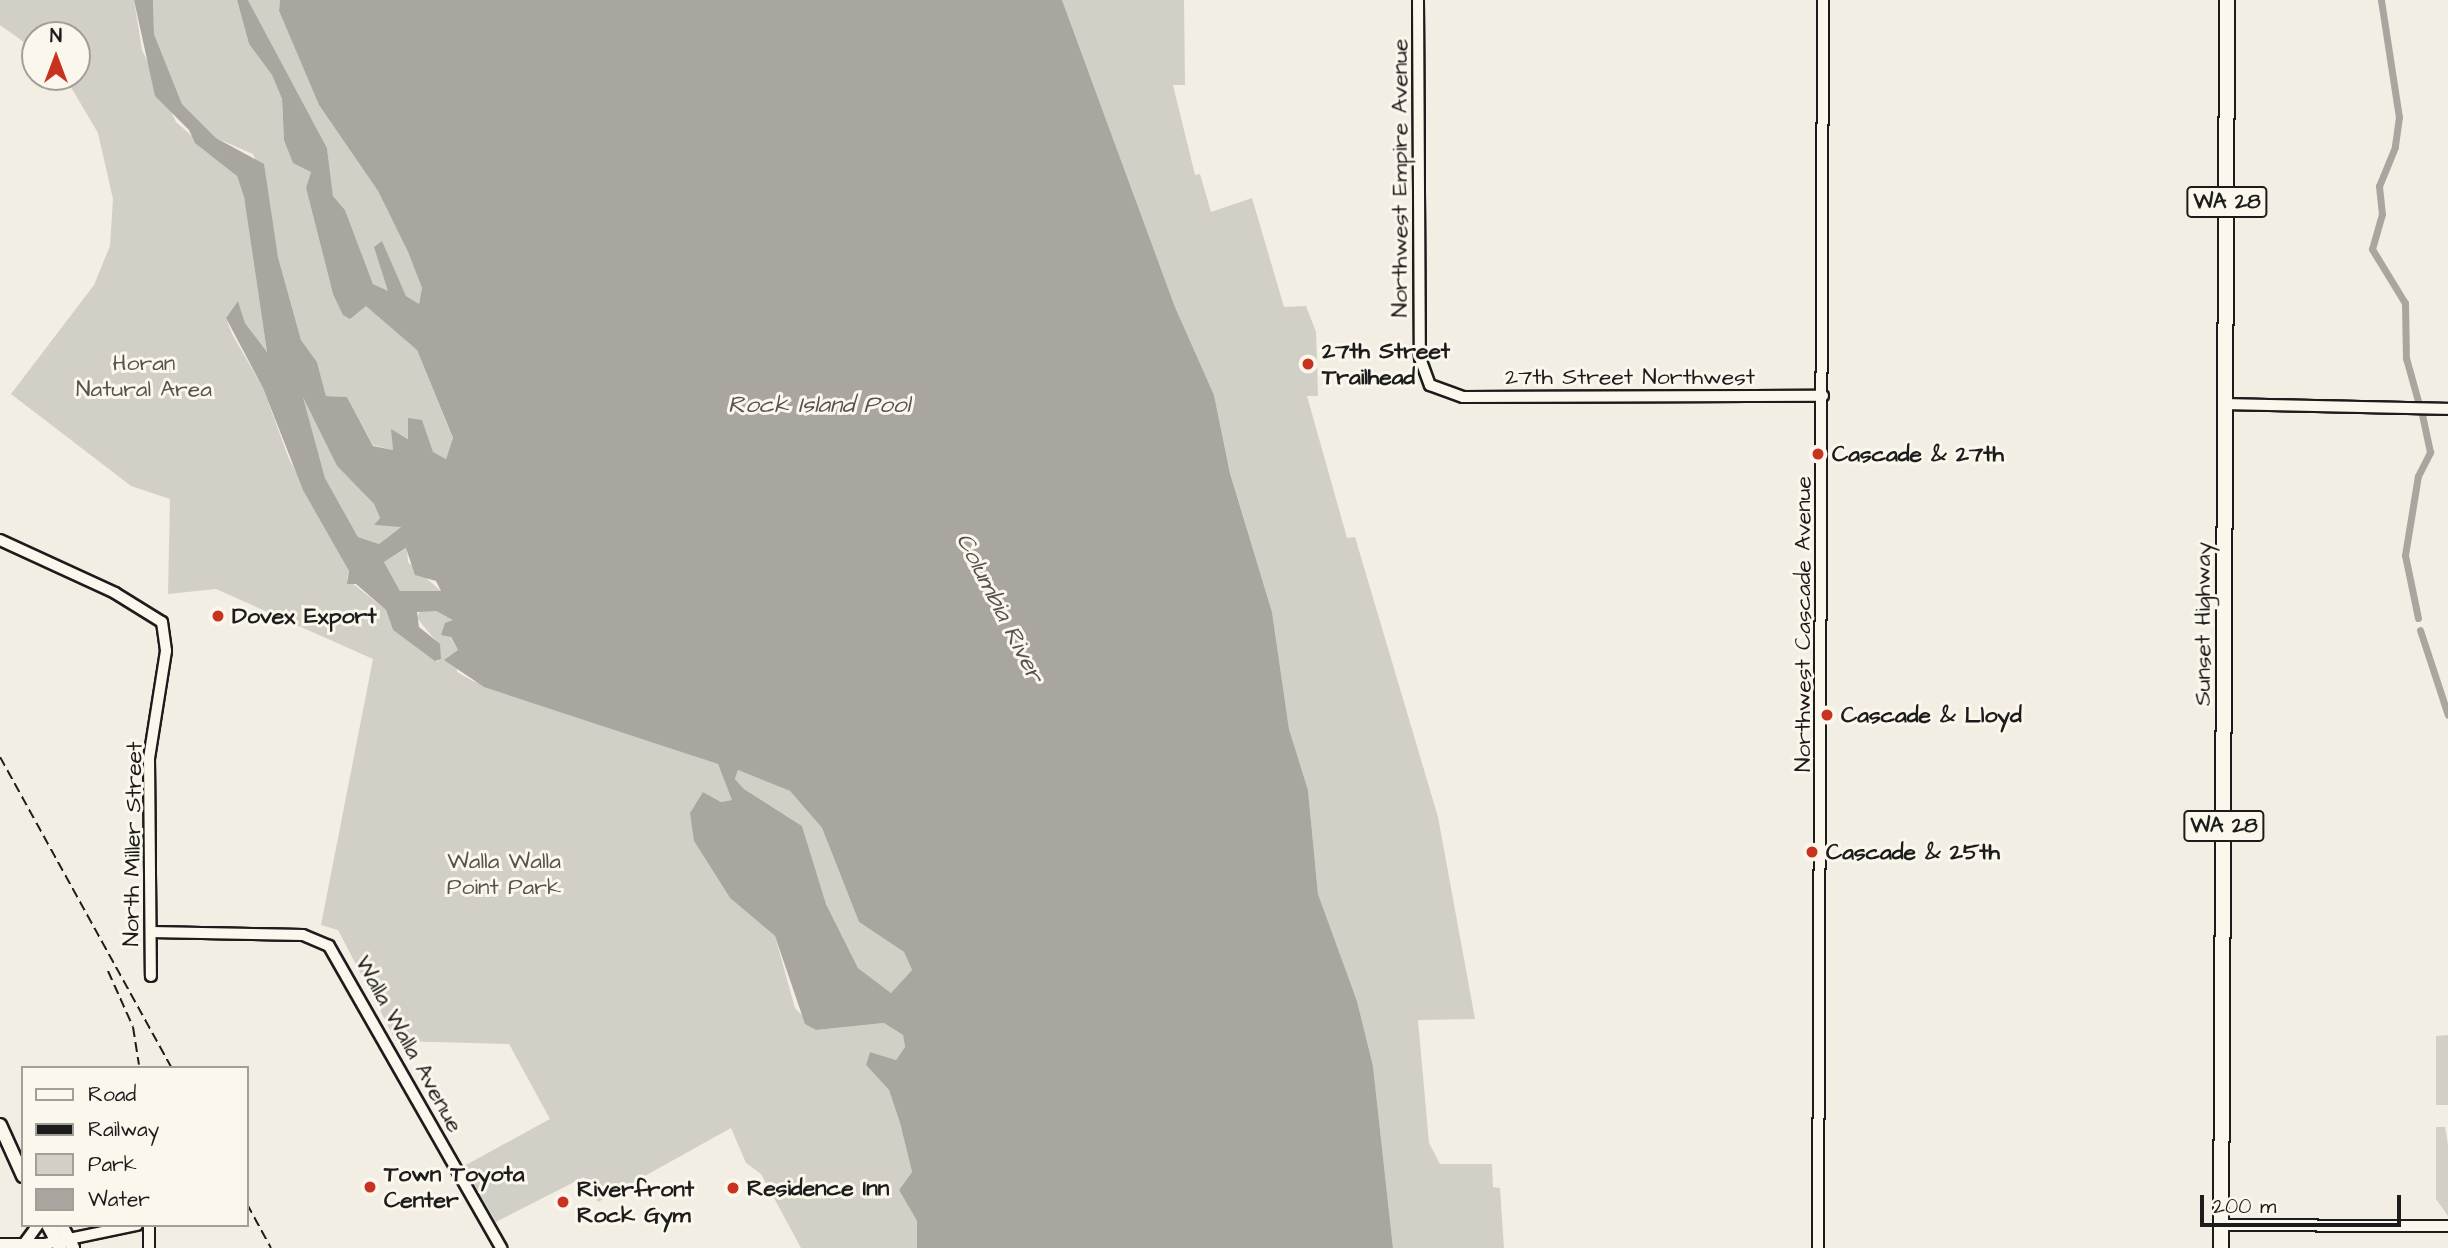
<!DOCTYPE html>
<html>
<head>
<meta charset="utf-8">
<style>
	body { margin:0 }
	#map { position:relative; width:2448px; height:1248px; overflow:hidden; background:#f2eee4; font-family:"Architects Daughter",sans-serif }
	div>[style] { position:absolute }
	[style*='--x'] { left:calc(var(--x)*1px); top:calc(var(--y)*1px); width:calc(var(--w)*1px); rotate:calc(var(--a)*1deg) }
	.green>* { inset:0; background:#d2cfc6 }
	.water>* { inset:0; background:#a9a6a0 }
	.canal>* { height:7px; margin:-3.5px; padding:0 3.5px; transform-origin:3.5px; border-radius:3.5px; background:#a9a6a0 }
	.roads { filter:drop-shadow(2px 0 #1c1c1c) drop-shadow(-2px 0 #1c1c1c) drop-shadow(0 2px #1c1c1c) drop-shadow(0 -2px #1c1c1c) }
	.minor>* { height:10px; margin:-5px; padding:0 5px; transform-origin:5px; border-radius:5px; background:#fbf7ec }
	.major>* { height:12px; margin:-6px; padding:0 6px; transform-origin:6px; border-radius:6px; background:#fbf7ec }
	.highway>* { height:14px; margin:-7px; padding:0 7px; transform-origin:7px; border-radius:7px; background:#fbf7ec }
	.rail>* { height:2px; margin-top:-1px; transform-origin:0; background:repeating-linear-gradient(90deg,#1c1c1c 0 10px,transparent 0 15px) }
	.dots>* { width:19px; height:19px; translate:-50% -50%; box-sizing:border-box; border:4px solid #fbf7ec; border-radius:50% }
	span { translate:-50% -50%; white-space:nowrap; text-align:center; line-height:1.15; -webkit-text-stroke:6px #fbf7ec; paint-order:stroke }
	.shield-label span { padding:2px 5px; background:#fbf7ec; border:2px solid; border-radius:5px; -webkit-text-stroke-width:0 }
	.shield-label { font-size:21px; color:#1c1c1c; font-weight:700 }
	.street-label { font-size:23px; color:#1c1c1c }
	.poi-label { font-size:23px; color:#1c1c1c; font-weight:700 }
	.left { translate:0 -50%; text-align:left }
	.park-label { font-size:23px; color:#53524f }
	.water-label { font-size:24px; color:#545351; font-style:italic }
	.legend { position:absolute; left:21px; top:1066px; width:228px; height:161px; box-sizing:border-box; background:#fbf7ec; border:2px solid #a29f99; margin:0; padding:9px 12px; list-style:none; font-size:21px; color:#1c1c1c }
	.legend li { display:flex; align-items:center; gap:14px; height:35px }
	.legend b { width:35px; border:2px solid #a29f99 }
	.north { position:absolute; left:21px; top:21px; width:70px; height:70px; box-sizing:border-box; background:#fbf7ec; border:2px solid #a29f99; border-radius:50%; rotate:0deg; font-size:19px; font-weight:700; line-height:28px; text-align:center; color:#1c1c1c }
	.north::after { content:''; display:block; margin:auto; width:24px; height:32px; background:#c8321e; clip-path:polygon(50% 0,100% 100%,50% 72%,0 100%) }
	.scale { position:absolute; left:2200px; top:1195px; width:201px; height:32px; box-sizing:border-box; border:4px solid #1c1c1c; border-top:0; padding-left:9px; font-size:21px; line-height:24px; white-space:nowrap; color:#1c1c1c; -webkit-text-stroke:5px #fbf7ec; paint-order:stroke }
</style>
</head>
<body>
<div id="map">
	<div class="green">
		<div style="clip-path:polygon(0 0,134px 0,142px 50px,176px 122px,237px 176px,244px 197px,267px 352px,245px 323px,238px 301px,226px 318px,232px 334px,263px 388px,289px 459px,349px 571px,347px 579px,386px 610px,393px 630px,438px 662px,440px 646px,417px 618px,420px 610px,436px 611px,454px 620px,449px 635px,458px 650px,457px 672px,473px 681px,718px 764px,733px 800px,721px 802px,703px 792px,694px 841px,730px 898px,775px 936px,795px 1008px,816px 1030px,884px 1023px,903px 1035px,905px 1047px,896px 1060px,870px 1052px,866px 1065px,889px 1090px,900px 1123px,912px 1172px,899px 1190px,917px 1221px,917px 1248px,801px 1248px,761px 1174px,746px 1163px,731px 1128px,598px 1202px,584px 1177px,496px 1222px,464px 1166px,550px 1119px,509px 1044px,396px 1041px,338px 930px,321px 925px,373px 659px,216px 589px,168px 594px,170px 499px,131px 486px,11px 394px,94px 285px,110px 246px,113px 199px,98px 133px,65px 77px,77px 77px,77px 35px,35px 35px,35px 50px,0 25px)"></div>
		<div style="clip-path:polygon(153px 0,237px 0,249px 44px,272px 75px,282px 99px,284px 140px,311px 172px,306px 188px,333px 294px,366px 305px,417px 350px,453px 439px,446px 459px,392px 430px,393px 450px,373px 445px,347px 397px,326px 396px,317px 362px,301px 340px,278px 257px,266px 185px,253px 154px,216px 138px,182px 104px,154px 34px)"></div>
		<div style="clip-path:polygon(248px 0,280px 0,279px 11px,319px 105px,378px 191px,408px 252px,422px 288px,419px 304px,406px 296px,382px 242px,389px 292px,373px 284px,345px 210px,333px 196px,327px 148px)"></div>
		<div style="clip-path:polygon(1062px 0,1184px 0,1185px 85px,1173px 85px,1195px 175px,1200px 174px,1211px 212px,1252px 198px,1284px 307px,1306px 306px,1316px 332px,1318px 396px,1307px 396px,1347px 538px,1355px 537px,1438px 817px,1475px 1019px,1418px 1020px,1429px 1143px,1440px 1164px,1492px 1164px,1493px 1187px,1500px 1188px,1504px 1248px,1393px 1248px,1373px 1066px,1357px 1001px,1318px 894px,1308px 790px,1289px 729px,1272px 612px,1230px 472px,1214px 395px,1175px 307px)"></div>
		<div style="clip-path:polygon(302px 393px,337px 466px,374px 504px,380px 518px,374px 525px,402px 526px,379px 544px,358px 537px,325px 478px)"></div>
		<div style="clip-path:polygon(407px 548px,408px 562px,441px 591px,400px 591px,384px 562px)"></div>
		<div style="clip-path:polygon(738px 770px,790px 791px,822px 828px,859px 922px,904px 952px,912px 970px,891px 993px,858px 968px,826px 904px,802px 826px,744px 789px,735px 779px)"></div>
		<div style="clip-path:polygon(2448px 1035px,2448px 1105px,2436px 1105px,2436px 1036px)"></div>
		<div style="clip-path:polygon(2436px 1127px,2445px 1127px,2448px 1145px,2448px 1216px,2436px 1199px)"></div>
	</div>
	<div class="water">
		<div style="clip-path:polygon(evenodd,134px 0,153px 0,154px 34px,182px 104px,216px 138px,264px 164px,278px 257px,301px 340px,317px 362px,326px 396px,347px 397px,373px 446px,393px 450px,391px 429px,408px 439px,408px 418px,422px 420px,433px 452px,446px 459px,453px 438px,417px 350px,366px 306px,350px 319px,343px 315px,333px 294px,306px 188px,311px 172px,293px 163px,284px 140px,282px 99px,272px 75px,249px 44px,237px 0,248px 0,327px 148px,333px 196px,345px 210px,373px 284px,388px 291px,374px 247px,382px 241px,406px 296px,419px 304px,422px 288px,408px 252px,378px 191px,319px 105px,279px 11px,280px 0,1062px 0,1175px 307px,1214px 395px,1230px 473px,1272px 612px,1289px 729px,1308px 790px,1318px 894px,1357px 1001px,1373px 1066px,1393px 1248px,917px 1248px,917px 1221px,899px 1190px,912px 1172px,900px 1123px,889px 1090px,866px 1065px,870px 1052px,896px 1060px,905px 1047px,903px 1035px,884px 1023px,816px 1030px,805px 1024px,775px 936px,730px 898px,694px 841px,690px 813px,703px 792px,721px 802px,732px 800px,718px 764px,484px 687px,444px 660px,458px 650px,451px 637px,441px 635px,445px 623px,453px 620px,436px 611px,417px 612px,419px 627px,440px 644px,441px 659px,435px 661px,393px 630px,386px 610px,356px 584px,347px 584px,349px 571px,303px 490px,263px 388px,226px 318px,238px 301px,245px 323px,267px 352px,244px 197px,237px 176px,195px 143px,189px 130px,155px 96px,134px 0,303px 397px,337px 466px,374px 504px,380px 518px,374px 525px,401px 527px,379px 544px,358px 537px,325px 478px,303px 397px,134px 0,406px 548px,415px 575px,436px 581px,441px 591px,400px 591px,384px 562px,406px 548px,134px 0,738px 770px,790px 791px,822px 828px,859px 922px,904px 952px,912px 970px,891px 993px,858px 968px,826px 904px,802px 826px,744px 789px,735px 779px,738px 770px)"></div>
	</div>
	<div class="canal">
		<div style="--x:2381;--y:0;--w:118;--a:81.3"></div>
		<div style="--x:2399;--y:117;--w:30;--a:98"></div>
		<div style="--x:2395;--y:147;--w:42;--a:112.3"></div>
		<div style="--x:2379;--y:186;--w:28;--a:84"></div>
		<div style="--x:2382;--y:214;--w:36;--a:106"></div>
		<div style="--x:2372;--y:249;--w:63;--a:58.6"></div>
		<div style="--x:2405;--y:303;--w:55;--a:89"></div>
		<div style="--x:2406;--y:358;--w:45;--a:74.4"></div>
		<div style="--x:2418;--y:618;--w:64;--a:-101.7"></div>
		<div style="--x:2405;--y:555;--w:80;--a:-80.7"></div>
		<div style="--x:2418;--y:476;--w:27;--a:-63"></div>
		<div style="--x:2430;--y:452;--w:38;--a:-102"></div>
		<div style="--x:2420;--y:630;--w:89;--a:71.8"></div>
	</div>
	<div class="roads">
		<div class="minor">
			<div style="--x:1418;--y:0;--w:358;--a:89.7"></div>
			<div style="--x:1420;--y:358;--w:29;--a:70"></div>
			<div style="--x:1430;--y:385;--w:35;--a:20"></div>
			<div style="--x:1463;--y:397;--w:360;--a:-0.2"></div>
			<div style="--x:2228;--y:404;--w:220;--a:1.3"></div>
			<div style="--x:0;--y:540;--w:127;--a:24.7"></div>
			<div style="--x:115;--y:593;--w:55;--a:31.7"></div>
			<div style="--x:162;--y:622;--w:29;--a:82"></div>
			<div style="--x:166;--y:651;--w:108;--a:99"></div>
			<div style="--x:149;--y:758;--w:218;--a:89.5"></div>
			<div style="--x:151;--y:932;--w:152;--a:1.1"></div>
			<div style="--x:303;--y:935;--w:28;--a:23"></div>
			<div style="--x:329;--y:946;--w:348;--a:60.3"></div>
			<div style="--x:2221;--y:1225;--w:227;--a:0.3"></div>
			<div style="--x:0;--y:1244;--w:45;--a:0"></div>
			<div style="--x:45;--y:1244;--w:94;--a:-11.7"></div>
			<div style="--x:24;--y:1244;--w:24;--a:-54"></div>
			<div style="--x:149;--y:1248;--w:23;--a:-90"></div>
			<div style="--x:1818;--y:1248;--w:1248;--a:-89.77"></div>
		</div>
		<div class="major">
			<div style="--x:0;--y:1125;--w:56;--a:65.7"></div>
			<div style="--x:48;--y:1225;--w:26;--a:62"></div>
			<div style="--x:61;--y:1225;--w:26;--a:62"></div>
		</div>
		<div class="highway">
			<div style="--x:2221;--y:1248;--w:1248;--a:-89.72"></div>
		</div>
	</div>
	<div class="rail">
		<div style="--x:0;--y:757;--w:355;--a:61.1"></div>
		<div style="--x:108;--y:971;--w:61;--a:65.9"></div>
		<div style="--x:133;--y:1027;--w:38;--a:81"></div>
		<div style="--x:247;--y:1204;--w:50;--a:61.4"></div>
	</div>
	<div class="dots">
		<div style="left:1308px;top:364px;background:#c8321e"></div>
		<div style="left:1818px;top:454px;background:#c8321e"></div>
		<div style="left:218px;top:616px;background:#c8321e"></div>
		<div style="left:1827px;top:715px;background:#c8321e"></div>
		<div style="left:1812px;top:852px;background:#c8321e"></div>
		<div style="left:370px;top:1187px;background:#c8321e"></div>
		<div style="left:733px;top:1188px;background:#c8321e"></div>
		<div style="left:563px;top:1202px;background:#c8321e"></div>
	</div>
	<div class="shield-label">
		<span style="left:2227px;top:202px">WA 28</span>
		<span style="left:2224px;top:826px">WA 28</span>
	</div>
	<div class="street-label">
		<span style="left:1400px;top:178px;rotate:-90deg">Northwest Empire Avenue</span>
		<span style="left:1630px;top:377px">27th Street Northwest</span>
		<span style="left:1803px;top:624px;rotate:-90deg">Northwest Cascade Avenue</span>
		<span style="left:2203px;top:624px;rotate:-90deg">Sunset Highway</span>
		<span style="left:133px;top:844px;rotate:-89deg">North Miller Street</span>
		<span style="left:409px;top:1044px;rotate:61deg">Walla Walla Avenue</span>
	</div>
	<div class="poi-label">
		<span class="left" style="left:1322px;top:364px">27th Street<br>Trailhead</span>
		<span class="left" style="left:1832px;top:454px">Cascade &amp; 27th</span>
		<span class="left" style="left:232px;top:616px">Dovex Export</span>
		<span class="left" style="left:1841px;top:715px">Cascade &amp; Lloyd</span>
		<span class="left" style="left:1826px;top:852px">Cascade &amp; 25th</span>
		<span class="left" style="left:384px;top:1187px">Town Toyota<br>Center</span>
		<span class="left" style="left:747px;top:1188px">Residence Inn</span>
		<span class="left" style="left:577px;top:1202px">Riverfront<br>Rock Gym</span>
	</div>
	<div class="park-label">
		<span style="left:144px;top:376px">Horan<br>Natural Area</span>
		<span style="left:504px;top:874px">Walla Walla<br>Point Park</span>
	</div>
	<div class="water-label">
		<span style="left:819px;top:406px">Rock Island Pool</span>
		<span style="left:999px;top:608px;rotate:63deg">Columbia River</span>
	</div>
	<ul class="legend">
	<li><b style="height:9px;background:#fbf7ec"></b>Road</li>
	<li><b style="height:9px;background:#1c1c1c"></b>Railway</li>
	<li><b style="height:19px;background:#d2cfc6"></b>Park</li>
	<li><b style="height:19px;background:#a9a6a0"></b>Water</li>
	</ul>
	<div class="north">N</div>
	<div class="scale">200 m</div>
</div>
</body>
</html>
